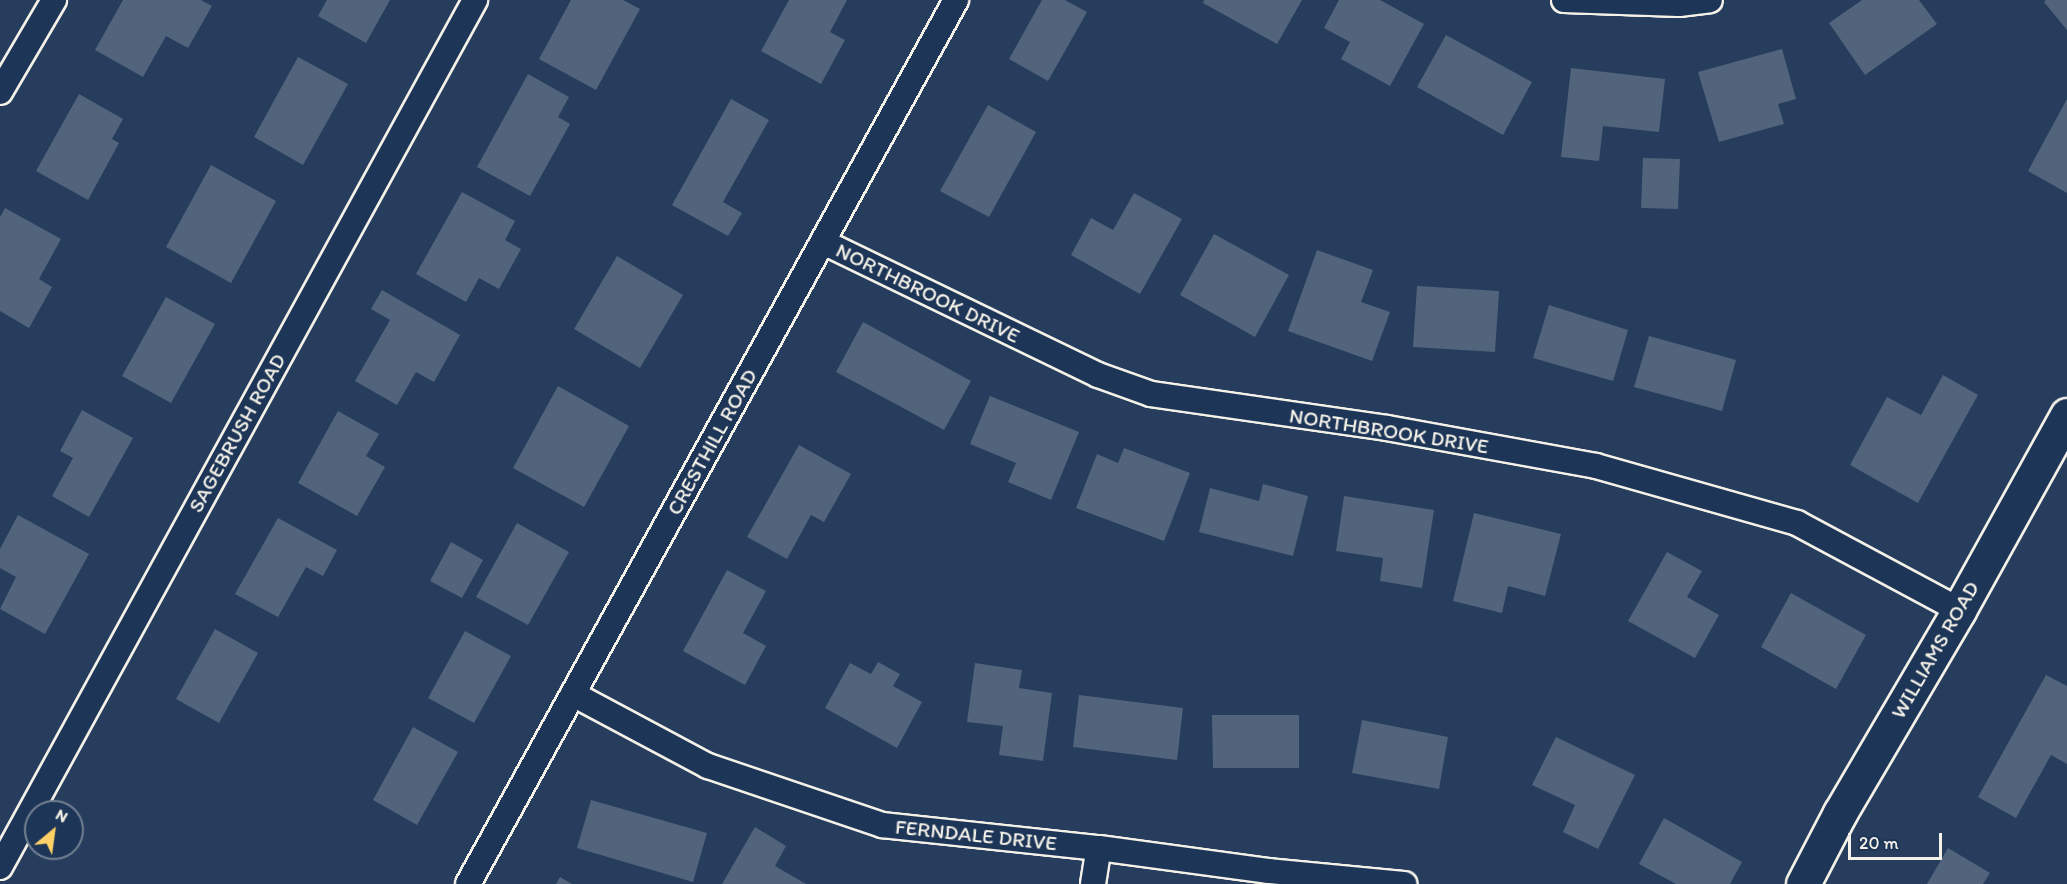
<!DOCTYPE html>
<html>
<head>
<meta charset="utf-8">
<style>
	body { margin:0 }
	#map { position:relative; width:2067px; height:884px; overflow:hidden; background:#263d5d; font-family:Itim,sans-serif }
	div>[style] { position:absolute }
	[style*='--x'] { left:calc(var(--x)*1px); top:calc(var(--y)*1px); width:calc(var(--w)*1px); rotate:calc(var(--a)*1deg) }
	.building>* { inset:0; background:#52647b }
	.roads { filter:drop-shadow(2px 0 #f4f1e8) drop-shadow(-2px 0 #f4f1e8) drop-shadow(0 2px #f4f1e8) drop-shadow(0 -2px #f4f1e8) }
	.street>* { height:24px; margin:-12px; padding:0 12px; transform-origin:12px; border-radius:12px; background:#1d3557 }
	.secondary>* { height:33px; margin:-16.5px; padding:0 16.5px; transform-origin:16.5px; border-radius:16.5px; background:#1d3557 }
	span { translate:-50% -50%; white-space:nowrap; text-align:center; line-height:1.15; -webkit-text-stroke:4.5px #1d3557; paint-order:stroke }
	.street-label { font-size:21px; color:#f4f1e8 }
	.north { position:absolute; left:24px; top:800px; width:60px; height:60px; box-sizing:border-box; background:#1d3557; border:2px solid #738091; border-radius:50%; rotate:29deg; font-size:16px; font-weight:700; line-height:24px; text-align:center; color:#f4f1e8 }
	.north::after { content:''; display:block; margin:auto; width:21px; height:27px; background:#ffd166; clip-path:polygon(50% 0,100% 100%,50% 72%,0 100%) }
	.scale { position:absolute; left:1848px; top:833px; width:94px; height:27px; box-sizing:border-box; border:3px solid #f4f1e8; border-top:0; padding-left:8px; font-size:18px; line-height:21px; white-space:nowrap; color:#f4f1e8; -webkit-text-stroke:4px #1d3557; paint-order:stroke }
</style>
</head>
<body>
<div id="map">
	<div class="building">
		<div style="clip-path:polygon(123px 0,201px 0,212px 6px,188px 48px,166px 36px,143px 77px,95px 50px)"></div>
		<div style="clip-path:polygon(327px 0,390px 0,366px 43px,318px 16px)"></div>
		<div style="clip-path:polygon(571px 0,623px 0,640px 9px,596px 90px,539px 59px)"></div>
		<div style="clip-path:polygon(789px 0,847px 0,830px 32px,845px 40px,821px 84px,761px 51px)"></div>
		<div style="clip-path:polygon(1042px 0,1065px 0,1087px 12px,1048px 81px,1009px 59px)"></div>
		<div style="clip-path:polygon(1204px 0,1302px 0,1277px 44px,1203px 3px)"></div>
		<div style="clip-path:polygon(1339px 0,1380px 0,1424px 24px,1390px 86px,1341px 59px,1350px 42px,1324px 28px)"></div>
		<div style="clip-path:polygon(1862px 0,1919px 0,1937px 24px,1865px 75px,1829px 23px)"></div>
		<div style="clip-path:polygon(2046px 0,2067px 0,2067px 30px,2044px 2px)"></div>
		<div style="clip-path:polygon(1446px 35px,1532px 82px,1503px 135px,1417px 87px)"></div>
		<div style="clip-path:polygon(1782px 49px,1796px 99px,1778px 104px,1784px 124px,1719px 142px,1698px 72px)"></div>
		<div style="clip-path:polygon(298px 57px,348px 84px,303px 165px,254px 137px)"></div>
		<div style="clip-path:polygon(1571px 68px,1665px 79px,1659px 132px,1603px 126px,1599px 161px,1561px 157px)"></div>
		<div style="clip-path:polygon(528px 74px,569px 97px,558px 117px,570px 124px,530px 196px,477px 167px)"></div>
		<div style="clip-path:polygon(79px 94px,123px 119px,112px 139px,119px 143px,88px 200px,36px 171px)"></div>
		<div style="clip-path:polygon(731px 99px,769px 120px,723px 202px,742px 213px,728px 236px,672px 205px)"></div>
		<div style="clip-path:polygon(2067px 99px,2067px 193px,2028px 171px)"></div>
		<div style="clip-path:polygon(988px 105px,1036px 132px,989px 217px,940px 191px)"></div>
		<div style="clip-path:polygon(1643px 158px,1680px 159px,1678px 209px,1641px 208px)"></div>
		<div style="clip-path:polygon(211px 165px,276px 201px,231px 283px,166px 247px)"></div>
		<div style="clip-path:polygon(462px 192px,515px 221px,505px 240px,521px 249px,499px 289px,479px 278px,466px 302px,416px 274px)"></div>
		<div style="clip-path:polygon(1134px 193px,1182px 219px,1140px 294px,1071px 255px,1091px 218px,1113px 230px)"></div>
		<div style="clip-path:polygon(5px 208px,61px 239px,39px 279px,52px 287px,29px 328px,0 311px,0 217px)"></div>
		<div style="clip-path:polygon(1214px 234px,1289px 275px,1255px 337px,1180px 295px)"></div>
		<div style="clip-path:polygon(1317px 250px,1373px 270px,1361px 302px,1390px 312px,1372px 361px,1288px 331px)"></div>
		<div style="clip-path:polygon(617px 256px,683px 295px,640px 368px,574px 329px)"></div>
		<div style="clip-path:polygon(1417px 286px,1499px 291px,1495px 352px,1413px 347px)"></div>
		<div style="clip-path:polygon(382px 290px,460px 335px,434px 382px,416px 372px,397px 405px,355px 381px,390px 320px,371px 309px)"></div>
		<div style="clip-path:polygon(166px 297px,215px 324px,171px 403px,122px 376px)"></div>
		<div style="clip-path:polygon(1549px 305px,1628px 330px,1613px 381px,1533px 358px)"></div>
		<div style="clip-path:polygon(863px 322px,971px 381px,944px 430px,836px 372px)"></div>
		<div style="clip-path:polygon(1649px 336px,1736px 360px,1722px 411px,1634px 387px)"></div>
		<div style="clip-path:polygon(1943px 375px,1978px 395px,1918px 503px,1850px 465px,1887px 397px,1921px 415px)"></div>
		<div style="clip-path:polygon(558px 386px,629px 426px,584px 507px,513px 468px)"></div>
		<div style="clip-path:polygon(990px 396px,1079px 432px,1051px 500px,1008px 482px,1016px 463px,970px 444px)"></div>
		<div style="clip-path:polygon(82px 410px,133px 438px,89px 517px,52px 496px,73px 458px,60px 451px)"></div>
		<div style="clip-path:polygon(338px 411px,379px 434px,366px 456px,385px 467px,357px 516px,298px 483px)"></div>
		<div style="clip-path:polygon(799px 445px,851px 474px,824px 522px,811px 515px,787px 559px,747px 537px)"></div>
		<div style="clip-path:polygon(1124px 448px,1190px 473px,1164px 541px,1076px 508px,1097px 454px,1118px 463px)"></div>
		<div style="clip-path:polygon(1263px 484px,1308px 496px,1293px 556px,1199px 532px,1210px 488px,1259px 501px)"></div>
		<div style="clip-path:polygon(1344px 496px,1434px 510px,1422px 588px,1380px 581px,1383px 558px,1336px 551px)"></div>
		<div style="clip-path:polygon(1474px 513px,1561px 534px,1545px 596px,1508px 586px,1502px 613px,1453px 601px)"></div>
		<div style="clip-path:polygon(18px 515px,89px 554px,45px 634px,0 609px,16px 577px,0 568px,0 549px)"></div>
		<div style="clip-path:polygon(278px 518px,337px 550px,323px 576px,306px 567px,278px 617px,235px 594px)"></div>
		<div style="clip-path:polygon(517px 523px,569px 552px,528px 625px,476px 597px)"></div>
		<div style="clip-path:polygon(451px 542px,483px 560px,462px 598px,430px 581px)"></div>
		<div style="clip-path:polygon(1667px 552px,1702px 571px,1687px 597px,1719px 615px,1695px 658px,1628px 621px)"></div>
		<div style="clip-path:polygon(727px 570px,766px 591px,743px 633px,766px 646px,745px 685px,683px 651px)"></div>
		<div style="clip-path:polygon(1791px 593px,1866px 635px,1836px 689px,1761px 647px)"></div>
		<div style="clip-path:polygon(215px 629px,258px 653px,219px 723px,176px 699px)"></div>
		<div style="clip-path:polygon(465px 631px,511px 656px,474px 723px,428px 698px)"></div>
		<div style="clip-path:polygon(878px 662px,900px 674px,893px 686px,922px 702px,897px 748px,825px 708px,850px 663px,871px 674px)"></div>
		<div style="clip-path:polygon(975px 663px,1022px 670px,1019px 688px,1052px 693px,1043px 761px,999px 755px,1003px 726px,967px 722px)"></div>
		<div style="clip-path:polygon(2046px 675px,2067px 686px,2067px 764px,2051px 755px,2016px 818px,1978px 797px)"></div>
		<div style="clip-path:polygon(1079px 695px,1183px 708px,1177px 760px,1073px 747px)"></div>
		<div style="clip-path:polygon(1212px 715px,1299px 715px,1299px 768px,1213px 768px)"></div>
		<div style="clip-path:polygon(1362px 720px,1448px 737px,1439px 789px,1352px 773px)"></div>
		<div style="clip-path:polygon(413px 727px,458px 752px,417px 825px,373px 800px)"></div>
		<div style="clip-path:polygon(1556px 737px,1635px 775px,1598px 849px,1563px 832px,1575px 805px,1532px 785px)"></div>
		<div style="clip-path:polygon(591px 800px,707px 833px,693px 882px,577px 848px)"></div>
		<div style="clip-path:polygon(1664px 818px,1742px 862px,1730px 884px,1676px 884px,1639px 864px)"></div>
		<div style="clip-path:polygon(755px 827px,786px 846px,775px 866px,806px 884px,722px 884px)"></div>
		<div style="clip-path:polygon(1948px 848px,1990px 873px,1983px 884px,1927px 884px)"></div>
		<div style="clip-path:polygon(560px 877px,572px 884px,556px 884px)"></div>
	</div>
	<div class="roads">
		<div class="street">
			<div style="--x:1564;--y:0;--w:115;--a:2"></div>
			<div style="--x:1679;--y:4;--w:31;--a:-7"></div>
			<div style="--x:0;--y:92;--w:107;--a:-59.6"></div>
			<div style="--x:823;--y:242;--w:305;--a:25.8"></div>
			<div style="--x:1098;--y:375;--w:56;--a:19.7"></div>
			<div style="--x:1151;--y:394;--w:238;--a:8.2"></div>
			<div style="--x:1387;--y:428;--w:212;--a:10.3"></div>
			<div style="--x:1596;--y:466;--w:209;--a:15.8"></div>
			<div style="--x:1797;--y:523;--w:184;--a:28.2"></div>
			<div style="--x:573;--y:694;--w:153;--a:28.1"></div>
			<div style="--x:708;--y:766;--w:184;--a:18.7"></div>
			<div style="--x:882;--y:825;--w:218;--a:6.1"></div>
			<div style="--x:1099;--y:848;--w:172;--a:7.7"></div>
			<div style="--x:1269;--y:871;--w:136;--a:5.5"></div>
			<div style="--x:0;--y:867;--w:989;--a:-61.28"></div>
			<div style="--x:468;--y:884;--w:1010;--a:-61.1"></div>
			<div style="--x:1093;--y:884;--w:36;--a:-81"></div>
		</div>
		<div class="secondary">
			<div style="--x:1803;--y:884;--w:80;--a:-62.5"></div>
			<div style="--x:1840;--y:813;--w:235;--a:-59.6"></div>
			<div style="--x:1959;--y:610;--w:223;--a:-61"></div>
		</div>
	</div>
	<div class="street-label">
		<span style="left:928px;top:293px;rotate:26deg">NORTHBROOK DRIVE</span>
		<span style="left:1389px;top:431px;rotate:9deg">NORTHBROOK DRIVE</span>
		<span style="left:237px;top:433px;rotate:-61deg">SAGEBRUSH ROAD</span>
		<span style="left:712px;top:442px;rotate:-61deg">CRESTHILL ROAD</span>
		<span style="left:1935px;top:650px;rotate:-60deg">WILLIAMS ROAD</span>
		<span style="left:976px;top:835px;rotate:6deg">FERNDALE DRIVE</span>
	</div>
	<div class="north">N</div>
	<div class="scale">20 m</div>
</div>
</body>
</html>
